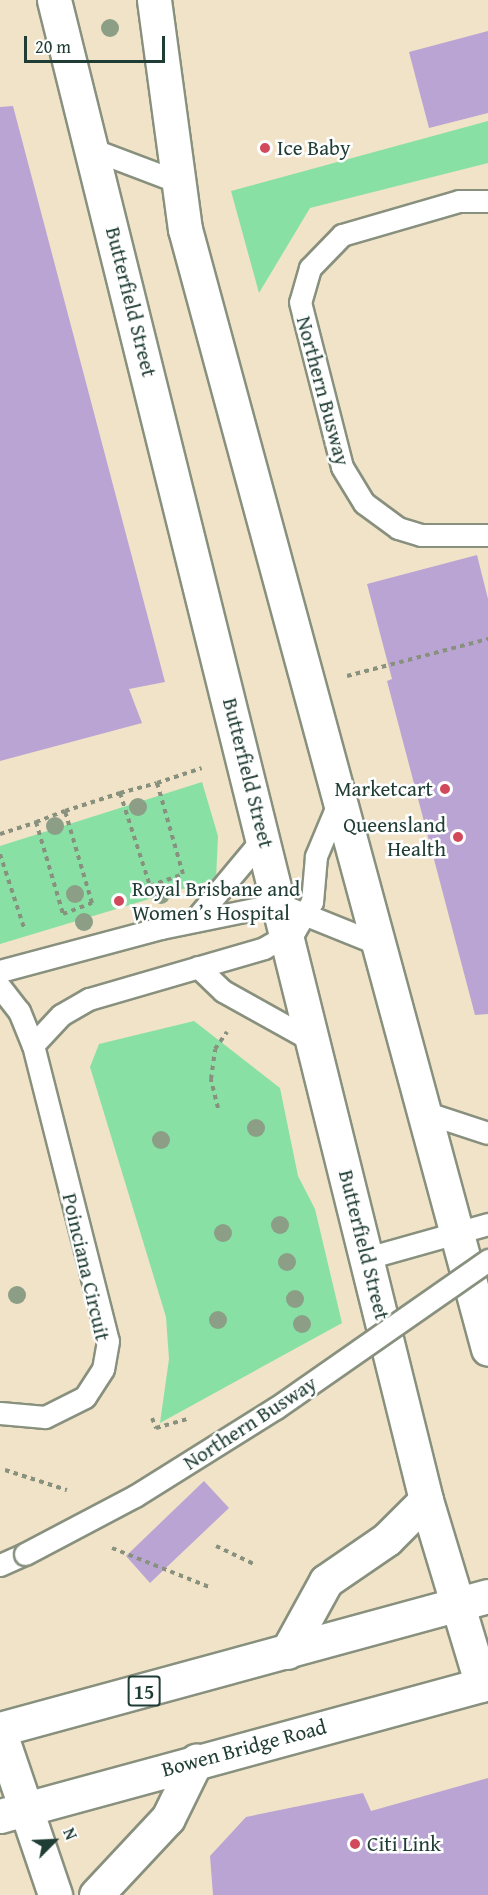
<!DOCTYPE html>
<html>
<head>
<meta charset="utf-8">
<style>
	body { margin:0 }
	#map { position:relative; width:488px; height:1895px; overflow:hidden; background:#f1e3c8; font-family:"Gentium Book Plus",serif }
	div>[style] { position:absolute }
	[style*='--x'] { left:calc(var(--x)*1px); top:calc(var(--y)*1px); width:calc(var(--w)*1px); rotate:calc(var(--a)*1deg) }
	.green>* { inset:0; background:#88e0a4 }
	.building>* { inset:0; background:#baa4d3 }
	.path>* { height:4px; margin-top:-2px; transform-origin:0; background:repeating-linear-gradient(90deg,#88907e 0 4.5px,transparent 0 9px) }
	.roads { filter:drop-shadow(2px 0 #88907e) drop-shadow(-2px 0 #88907e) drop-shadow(0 2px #88907e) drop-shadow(0 -2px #88907e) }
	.lane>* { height:21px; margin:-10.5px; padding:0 10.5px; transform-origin:10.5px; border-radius:10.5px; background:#fff }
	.secondary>* { height:33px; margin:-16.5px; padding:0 16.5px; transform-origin:16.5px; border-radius:16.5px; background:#fff }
	.highway>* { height:33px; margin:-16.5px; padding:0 16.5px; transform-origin:16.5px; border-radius:16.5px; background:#fff }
	.bridges { filter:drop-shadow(2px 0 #88907e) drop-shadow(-2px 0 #88907e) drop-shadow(0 2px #88907e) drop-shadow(0 -2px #88907e) }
	.lane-bridge>* { height:21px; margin:-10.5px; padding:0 10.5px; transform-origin:10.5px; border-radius:10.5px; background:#fff }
	.trees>* { width:18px; height:18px; margin:-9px; border-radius:50%; background:#8c9e86 }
	.dots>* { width:16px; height:16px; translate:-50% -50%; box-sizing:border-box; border:3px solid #fff; border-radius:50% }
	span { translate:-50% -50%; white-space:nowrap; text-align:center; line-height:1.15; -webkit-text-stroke:5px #fff; paint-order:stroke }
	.shield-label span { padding:2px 4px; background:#fff; border:2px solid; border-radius:4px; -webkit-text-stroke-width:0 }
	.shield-label { font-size:20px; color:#1f3d34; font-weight:700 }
	.poi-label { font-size:21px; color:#1f3d34 }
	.left { translate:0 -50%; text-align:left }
	.right { translate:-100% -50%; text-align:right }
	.street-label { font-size:21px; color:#1f3d34 }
	.north { position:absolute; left:24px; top:1811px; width:60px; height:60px; -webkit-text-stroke:4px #fff; paint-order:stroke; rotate:66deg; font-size:16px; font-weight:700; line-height:24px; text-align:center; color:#1f3d34 }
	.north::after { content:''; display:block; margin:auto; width:21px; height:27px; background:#1f3d34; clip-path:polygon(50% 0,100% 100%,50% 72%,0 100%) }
	.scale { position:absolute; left:24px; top:36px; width:141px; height:27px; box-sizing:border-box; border:3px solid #1f3d34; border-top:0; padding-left:8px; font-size:18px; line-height:21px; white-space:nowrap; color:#1f3d34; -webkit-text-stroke:4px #fff; paint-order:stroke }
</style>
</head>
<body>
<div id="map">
	<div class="green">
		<div style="clip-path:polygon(488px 121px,488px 163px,310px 208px,259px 293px,231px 191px)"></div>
		<div style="clip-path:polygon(202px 782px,218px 836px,216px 879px,0 944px,0 846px)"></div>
		<div style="clip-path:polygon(194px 1021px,280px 1088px,298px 1176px,315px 1209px,342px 1323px,160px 1423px,169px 1359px,166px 1317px,90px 1067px,99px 1044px)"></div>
	</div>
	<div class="building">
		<div style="clip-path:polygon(488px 31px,488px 113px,429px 128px,409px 52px)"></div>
		<div style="clip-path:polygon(13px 106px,165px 682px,129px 689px,142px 723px,0 761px,0 107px)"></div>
		<div style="clip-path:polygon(477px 555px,488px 599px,488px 1014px,475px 1015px,387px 681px,392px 679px,367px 584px)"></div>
		<div style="clip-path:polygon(204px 1481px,229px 1508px,150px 1583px,126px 1556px)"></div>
		<div style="clip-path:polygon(488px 1778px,488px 1895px,213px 1895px,210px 1856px,246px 1817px,363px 1793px,371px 1811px)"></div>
	</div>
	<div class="path">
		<div style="--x:347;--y:676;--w:146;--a:-14.7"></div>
		<div style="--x:120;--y:793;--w:38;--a:-15"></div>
		<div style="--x:36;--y:822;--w:31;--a:-21"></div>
		<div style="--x:0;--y:834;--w:38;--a:-18"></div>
		<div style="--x:36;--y:822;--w:96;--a:73.6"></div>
		<div style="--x:63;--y:914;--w:31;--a:-21"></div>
		<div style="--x:92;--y:903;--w:96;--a:-106.4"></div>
		<div style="--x:65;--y:811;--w:58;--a:-18.1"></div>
		<div style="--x:120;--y:793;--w:98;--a:72.1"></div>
		<div style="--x:150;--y:886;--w:35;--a:-20"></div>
		<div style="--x:183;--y:874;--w:95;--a:-105.9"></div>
		<div style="--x:157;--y:783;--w:47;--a:-18.4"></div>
		<div style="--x:0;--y:854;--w:78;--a:72"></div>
		<div style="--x:218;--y:1108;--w:30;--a:-104"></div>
		<div style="--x:211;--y:1079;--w:30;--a:-82"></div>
		<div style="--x:215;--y:1049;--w:21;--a:-55"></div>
		<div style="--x:152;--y:1418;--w:11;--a:68"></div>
		<div style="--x:156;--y:1428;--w:33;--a:-16"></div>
		<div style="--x:5;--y:1470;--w:65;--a:17.9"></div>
		<div style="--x:216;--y:1546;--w:44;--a:25.4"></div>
		<div style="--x:112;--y:1548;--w:105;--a:21.9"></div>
	</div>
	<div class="roads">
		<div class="lane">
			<div style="--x:94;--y:150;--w:88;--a:20.7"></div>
			<div style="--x:488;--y:201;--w:29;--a:180"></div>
			<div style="--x:459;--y:201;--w:122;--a:163.8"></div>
			<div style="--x:342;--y:235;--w:46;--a:134.1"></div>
			<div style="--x:310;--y:268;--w:35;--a:106"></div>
			<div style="--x:300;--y:302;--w:170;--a:75.7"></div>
			<div style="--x:342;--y:467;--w:42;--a:58.6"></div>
			<div style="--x:364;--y:503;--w:42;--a:36.3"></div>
			<div style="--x:398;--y:528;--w:24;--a:17"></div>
			<div style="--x:421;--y:535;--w:67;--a:0"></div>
			<div style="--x:194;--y:921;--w:109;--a:-50.2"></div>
			<div style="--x:198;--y:967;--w:35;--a:44"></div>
			<div style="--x:223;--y:991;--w:103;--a:29.1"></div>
			<div style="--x:0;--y:971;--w:167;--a:-15"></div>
			<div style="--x:161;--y:928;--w:120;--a:-11.5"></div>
			<div style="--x:279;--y:904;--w:105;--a:21.9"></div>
			<div style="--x:0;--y:987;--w:31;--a:52"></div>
			<div style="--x:19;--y:1011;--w:37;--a:68"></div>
			<div style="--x:33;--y:1045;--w:305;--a:75.8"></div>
			<div style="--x:108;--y:1341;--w:28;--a:100"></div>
			<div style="--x:103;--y:1369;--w:33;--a:123"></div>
			<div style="--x:85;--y:1397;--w:45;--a:153.4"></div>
			<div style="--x:45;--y:1417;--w:45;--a:-174.9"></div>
			<div style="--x:33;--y:1045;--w:41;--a:-47"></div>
			<div style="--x:61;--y:1015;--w:32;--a:-30"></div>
			<div style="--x:89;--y:999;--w:182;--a:-16.2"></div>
			<div style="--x:264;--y:948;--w:36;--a:-30"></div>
			<div style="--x:295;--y:930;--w:33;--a:-59"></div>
			<div style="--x:312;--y:902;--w:46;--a:-85"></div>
			<div style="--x:316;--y:856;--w:60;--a:-67.3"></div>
			<div style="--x:424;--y:1112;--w:67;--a:18.2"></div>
			<div style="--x:367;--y:1258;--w:126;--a:-15.7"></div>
			<div style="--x:0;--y:1565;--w:27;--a:-24"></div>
		</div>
		<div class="secondary">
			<div style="--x:54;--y:0;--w:1545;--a:76.07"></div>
			<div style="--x:426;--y:1500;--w:193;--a:73.2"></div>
			<div style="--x:154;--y:0;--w:231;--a:82.3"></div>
			<div style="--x:185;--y:229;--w:1160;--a:74.86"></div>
			<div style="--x:0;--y:1733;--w:171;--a:71.2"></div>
		</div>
		<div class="highway">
			<div style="--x:287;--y:1652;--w:81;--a:-61.2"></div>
			<div style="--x:326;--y:1581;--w:74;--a:-34.5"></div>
			<div style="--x:387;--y:1539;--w:55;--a:-45"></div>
			<div style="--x:0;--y:1729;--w:506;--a:-15.25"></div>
			<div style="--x:0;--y:1816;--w:506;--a:-15.25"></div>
			<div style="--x:96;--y:1895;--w:105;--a:-46.9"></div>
			<div style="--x:168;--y:1818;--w:64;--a:-63.8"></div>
		</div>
	</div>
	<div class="bridges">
		<div class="lane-bridge">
			<div style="--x:25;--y:1554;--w:124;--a:-27.8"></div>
			<div style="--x:135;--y:1496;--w:166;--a:-32"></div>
			<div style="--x:276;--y:1408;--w:259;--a:-34.9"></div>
		</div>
	</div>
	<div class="trees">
		<div style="left:110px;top:28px"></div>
		<div style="left:138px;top:807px"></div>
		<div style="left:55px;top:826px"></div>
		<div style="left:75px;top:894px"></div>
		<div style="left:161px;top:895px"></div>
		<div style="left:84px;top:922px"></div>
		<div style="left:256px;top:1128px"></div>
		<div style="left:161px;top:1140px"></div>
		<div style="left:280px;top:1225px"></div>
		<div style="left:223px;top:1233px"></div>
		<div style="left:287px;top:1262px"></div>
		<div style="left:17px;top:1295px"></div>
		<div style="left:295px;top:1299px"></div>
		<div style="left:218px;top:1320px"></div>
		<div style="left:302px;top:1324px"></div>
	</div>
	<div class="dots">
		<div style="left:265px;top:148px;background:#d1495b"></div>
		<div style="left:445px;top:789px;background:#d1495b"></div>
		<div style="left:458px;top:837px;background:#d1495b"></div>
		<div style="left:119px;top:901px;background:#d1495b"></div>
		<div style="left:355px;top:1844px;background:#d1495b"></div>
	</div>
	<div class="shield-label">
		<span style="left:144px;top:1691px">15</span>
	</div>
	<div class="poi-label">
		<span class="left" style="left:277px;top:148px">Ice Baby</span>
		<span class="right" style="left:433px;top:789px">Marketcart</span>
		<span class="right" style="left:446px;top:837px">Queensland<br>Health</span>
		<span class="left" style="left:132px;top:901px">Royal Brisbane and<br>Women’s Hospital</span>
		<span class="left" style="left:367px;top:1844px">Citi Link</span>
	</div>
	<div class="street-label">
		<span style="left:131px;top:302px;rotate:76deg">Butterfield Street</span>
		<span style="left:323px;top:391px;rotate:75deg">Northern Busway</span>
		<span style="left:248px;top:773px;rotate:76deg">Butterfield Street</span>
		<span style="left:364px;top:1245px;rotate:76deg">Butterfield Street</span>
		<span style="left:86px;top:1267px;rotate:77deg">Poinciana Circuit</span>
		<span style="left:250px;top:1423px;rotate:-33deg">Northern Busway</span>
		<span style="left:244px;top:1748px;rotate:-15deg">Bowen Bridge Road</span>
	</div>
	<div class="north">N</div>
	<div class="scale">20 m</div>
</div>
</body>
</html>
